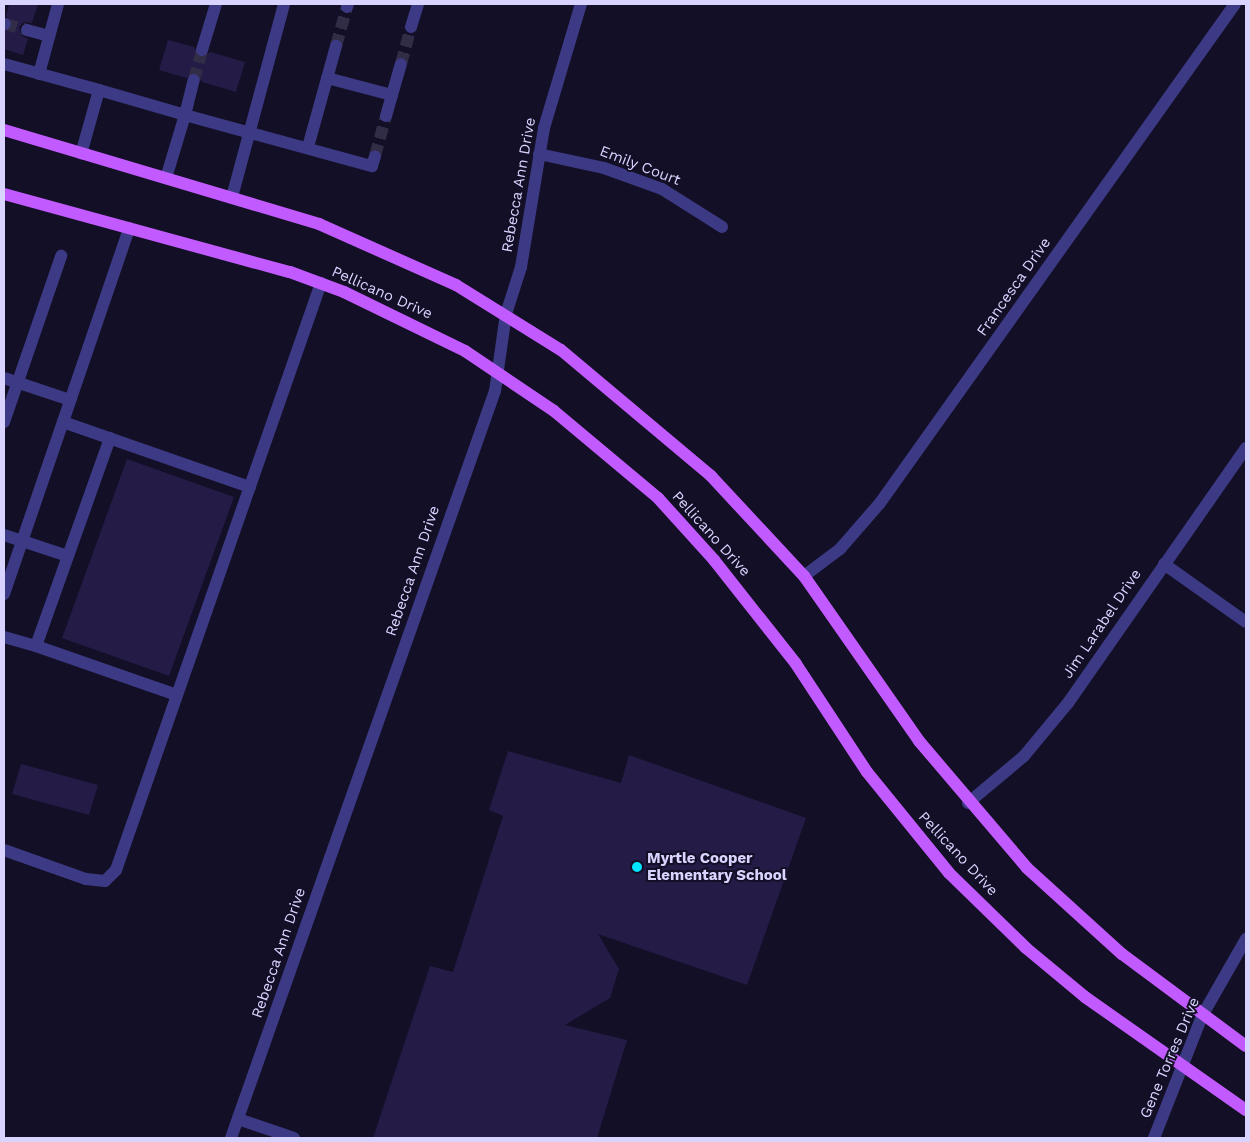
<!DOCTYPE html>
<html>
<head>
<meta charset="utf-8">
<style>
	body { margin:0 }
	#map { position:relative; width:1250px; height:1142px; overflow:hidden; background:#130f26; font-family:"Work Sans",sans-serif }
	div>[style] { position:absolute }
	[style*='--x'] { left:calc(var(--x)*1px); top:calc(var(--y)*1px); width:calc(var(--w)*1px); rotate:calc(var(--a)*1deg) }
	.building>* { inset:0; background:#241b47 }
	.minor-tunnel>* { height:12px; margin-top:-6px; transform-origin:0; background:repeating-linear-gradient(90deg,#312d47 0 12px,transparent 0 18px) }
	.minor>* { height:12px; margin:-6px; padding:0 6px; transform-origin:6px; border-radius:6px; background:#3d3a85 }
	.major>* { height:12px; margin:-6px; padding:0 6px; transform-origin:6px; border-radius:6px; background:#c25bff }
	.dots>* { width:14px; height:14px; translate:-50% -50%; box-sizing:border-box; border:2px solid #130f26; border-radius:50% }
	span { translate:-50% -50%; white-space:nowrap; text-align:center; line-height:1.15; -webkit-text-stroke:4px #130f26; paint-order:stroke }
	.street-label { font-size:15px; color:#d9d4ff }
	.poi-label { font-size:15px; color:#d9d4ff; font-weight:700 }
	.left { translate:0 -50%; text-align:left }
	.frame { position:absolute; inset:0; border:5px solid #d9d4ff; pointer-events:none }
</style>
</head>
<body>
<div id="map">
	<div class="building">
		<div style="clip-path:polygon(9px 4px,38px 4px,32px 23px,24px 22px,19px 27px,21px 35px,28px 39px,23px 55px,4px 49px,4px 32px,13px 24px,6px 16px)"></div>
		<div style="clip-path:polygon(168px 40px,194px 47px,200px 58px,210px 52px,245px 62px,236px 92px,202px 82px,196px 72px,186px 78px,159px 70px)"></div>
		<div style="clip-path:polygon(127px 459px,234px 497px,169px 676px,62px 638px)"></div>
		<div style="clip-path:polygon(508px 751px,621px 783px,629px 755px,806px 818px,747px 985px,598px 934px,619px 969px,610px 998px,565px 1025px,627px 1040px,597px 1138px,373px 1138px,430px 966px,453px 972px,503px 816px,489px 810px)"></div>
		<div style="clip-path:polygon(21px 764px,98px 785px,89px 815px,12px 794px)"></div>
	</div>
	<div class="minor-tunnel">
		<div style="--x:5;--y:24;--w:23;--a:15"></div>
		<div style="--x:336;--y:46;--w:41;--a:-74.2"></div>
		<div style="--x:401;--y:64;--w:38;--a:-75"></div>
		<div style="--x:194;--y:80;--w:31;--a:-75"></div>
		<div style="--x:375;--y:156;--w:41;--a:-74.6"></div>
	</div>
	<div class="minor">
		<div style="--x:347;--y:7;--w:3;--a:-72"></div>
		<div style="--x:4;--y:24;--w:1;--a:0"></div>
		<div style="--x:411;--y:27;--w:24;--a:-73"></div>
		<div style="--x:27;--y:30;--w:23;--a:15"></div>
		<div style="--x:202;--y:50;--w:48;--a:-73.1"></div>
		<div style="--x:4;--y:64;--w:98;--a:15.3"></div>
		<div style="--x:99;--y:90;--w:66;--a:105.7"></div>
		<div style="--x:39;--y:74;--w:73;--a:-74.8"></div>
		<div style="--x:327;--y:78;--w:67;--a:14.7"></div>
		<div style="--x:392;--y:95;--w:32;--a:-74"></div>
		<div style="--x:99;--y:90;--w:90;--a:16.2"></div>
		<div style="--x:185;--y:115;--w:36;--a:-76"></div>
		<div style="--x:386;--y:116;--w:22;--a:-74"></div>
		<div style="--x:308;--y:147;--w:105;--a:-74.5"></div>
		<div style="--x:539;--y:154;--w:66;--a:12.2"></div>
		<div style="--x:604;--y:168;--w:62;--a:19.9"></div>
		<div style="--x:662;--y:189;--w:71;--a:32.3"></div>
		<div style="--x:166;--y:178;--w:66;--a:-73.2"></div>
		<div style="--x:185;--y:115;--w:194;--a:15.3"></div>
		<div style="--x:372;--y:166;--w:10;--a:-73"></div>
		<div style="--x:232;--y:197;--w:200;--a:-74.9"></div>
		<div style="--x:4;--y:378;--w:70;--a:18.4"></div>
		<div style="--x:4;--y:422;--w:176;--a:-71"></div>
		<div style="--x:63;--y:422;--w:198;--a:19.2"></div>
		<div style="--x:4;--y:535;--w:67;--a:18.2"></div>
		<div style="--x:1164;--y:564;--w:100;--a:35.3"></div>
		<div style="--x:804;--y:576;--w:45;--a:-36.9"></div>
		<div style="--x:840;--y:549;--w:61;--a:-49"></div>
		<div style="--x:880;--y:503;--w:612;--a:-54.57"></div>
		<div style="--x:4;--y:594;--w:387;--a:-71.1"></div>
		<div style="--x:4;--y:637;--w:33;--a:16"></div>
		<div style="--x:36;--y:646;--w:221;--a:-70.4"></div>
		<div style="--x:36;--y:646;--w:149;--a:19.2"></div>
		<div style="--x:968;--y:803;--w:73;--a:-40"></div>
		<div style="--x:1024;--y:756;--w:69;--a:-50.3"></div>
		<div style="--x:1068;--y:703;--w:311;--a:-55.1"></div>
		<div style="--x:4;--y:850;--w:87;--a:19.5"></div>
		<div style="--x:86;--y:879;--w:19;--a:6"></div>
		<div style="--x:105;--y:881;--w:16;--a:-45"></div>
		<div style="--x:116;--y:870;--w:622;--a:-70.75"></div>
		<div style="--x:238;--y:1119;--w:59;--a:18.7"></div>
		<div style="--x:231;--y:1138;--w:792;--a:-70.54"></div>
		<div style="--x:495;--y:391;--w:78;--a:-81.9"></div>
		<div style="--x:506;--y:314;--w:49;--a:-72.3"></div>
		<div style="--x:521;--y:267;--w:141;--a:-80.6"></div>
		<div style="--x:544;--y:128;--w:129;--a:-73.4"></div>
		<div style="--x:1154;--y:1138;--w:131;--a:-68.5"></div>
		<div style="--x:1202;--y:1016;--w:89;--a:-60.3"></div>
	</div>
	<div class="major">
		<div style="--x:4;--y:130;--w:329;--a:16.6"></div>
		<div style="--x:319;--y:224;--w:150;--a:24"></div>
		<div style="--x:456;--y:285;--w:123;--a:31.8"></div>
		<div style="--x:561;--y:350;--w:196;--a:40"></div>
		<div style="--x:711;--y:476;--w:137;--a:47.1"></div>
		<div style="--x:804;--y:576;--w:201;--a:55.1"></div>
		<div style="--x:919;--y:741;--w:167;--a:49.6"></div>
		<div style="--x:1027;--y:868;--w:128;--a:42.2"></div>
		<div style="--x:1122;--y:954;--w:154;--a:36.6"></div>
		<div style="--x:4;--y:194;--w:296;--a:15.3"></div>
		<div style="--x:290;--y:272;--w:58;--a:20.3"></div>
		<div style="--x:344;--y:292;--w:135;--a:26"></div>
		<div style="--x:465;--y:351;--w:107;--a:34"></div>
		<div style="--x:554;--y:411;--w:136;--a:39.9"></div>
		<div style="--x:658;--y:498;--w:84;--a:47.9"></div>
		<div style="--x:714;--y:560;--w:132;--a:51.7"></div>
		<div style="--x:796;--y:664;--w:129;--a:56.7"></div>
		<div style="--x:867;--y:772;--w:130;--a:50.9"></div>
		<div style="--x:949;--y:873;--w:107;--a:44.2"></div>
		<div style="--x:1026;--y:948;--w:77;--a:39.7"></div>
		<div style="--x:1085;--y:997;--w:197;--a:35.1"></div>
	</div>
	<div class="dots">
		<div style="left:637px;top:867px;background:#00e5ff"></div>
	</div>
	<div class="street-label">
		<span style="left:640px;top:166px;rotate:21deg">Emily Court</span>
		<span style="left:519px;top:185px;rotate:-80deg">Rebecca Ann Drive</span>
		<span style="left:1014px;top:287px;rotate:-55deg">Francesca Drive</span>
		<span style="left:382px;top:293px;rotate:24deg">Pellicano Drive</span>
		<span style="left:711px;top:534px;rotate:48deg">Pellicano Drive</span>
		<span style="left:413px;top:571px;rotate:-71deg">Rebecca Ann Drive</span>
		<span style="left:1102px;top:624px;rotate:-56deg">Jim Larabel Drive</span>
		<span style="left:958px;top:854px;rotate:47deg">Pellicano Drive</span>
		<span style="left:279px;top:953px;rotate:-71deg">Rebecca Ann Drive</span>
		<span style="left:1170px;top:1058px;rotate:-67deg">Gene Torres Drive</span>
	</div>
	<div class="poi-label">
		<span class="left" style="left:647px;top:867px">Myrtle Cooper<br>Elementary School</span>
	</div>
	<div class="frame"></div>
</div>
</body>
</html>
